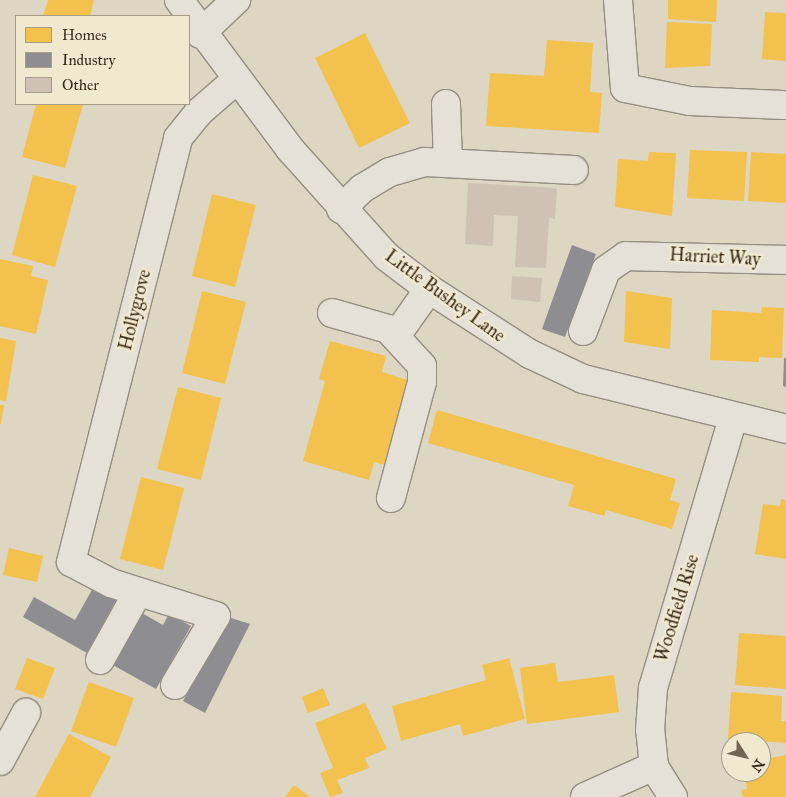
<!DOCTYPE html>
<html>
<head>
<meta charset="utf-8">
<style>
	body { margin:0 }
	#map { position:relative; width:786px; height:797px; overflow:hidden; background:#ddd6c2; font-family:"IM FELL Great Primer",serif }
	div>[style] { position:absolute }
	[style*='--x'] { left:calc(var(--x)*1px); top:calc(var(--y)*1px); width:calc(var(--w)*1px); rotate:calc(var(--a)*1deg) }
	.homes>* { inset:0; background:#f2c14e }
	.industry>* { inset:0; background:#8d8d92 }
	.building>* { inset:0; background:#d0c1b5 }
	.roads { filter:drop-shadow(1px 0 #948e81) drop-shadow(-1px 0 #948e81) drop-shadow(0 1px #948e81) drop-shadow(0 -1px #948e81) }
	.minor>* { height:28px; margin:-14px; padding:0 14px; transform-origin:14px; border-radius:14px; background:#e5e1d7 }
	span { translate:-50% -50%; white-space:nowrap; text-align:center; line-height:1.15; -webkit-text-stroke:5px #f1e8d0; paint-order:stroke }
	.street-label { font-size:18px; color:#392a17 }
	.legend { position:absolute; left:15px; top:15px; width:175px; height:90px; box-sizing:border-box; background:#f1e8d0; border:1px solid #a79c86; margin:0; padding:6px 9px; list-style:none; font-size:15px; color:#392a17 }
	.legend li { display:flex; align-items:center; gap:10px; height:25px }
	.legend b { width:25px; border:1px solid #a79c86 }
	.north { position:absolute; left:721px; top:732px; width:50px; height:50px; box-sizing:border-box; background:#f1e8d0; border:1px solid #a79c86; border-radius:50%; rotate:126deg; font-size:14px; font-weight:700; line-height:20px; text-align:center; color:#392a17 }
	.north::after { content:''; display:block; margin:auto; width:18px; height:22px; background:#726653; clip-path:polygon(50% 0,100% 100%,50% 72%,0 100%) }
</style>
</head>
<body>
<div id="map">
	<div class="homes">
		<div style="clip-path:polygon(48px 0,94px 0,90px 16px,43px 16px)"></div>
		<div style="clip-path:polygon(668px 0,717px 0,716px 22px,668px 19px)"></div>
		<div style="clip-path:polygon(765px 12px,786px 13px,786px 61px,762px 59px)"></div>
		<div style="clip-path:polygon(667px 22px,712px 24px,710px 66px,665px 68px)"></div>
		<div style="clip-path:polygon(365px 33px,410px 123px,359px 148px,315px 58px)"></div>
		<div style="clip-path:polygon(547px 40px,593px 43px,590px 92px,602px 93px,599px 133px,486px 126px,490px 73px,544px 76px)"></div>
		<div style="clip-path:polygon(36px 104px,83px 104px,65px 168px,22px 157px)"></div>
		<div style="clip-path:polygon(690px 150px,747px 152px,744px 201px,687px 198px)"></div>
		<div style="clip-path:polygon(649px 152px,676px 153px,672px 216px,615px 207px,618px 159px,648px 161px)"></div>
		<div style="clip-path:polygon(751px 152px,786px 154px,786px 203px,748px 201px)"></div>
		<div style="clip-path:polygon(33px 175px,77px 186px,55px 267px,12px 255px)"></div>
		<div style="clip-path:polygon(212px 194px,256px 205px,235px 287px,192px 276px)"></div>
		<div style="clip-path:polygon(0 259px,33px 266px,31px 276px,48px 280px,36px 334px,0 326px)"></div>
		<div style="clip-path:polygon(202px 291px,246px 302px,225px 384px,182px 373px)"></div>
		<div style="clip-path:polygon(626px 291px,672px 298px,670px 349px,624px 342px)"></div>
		<div style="clip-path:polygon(762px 307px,784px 308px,782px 358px,759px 357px,759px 362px,710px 360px,712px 310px,761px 313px)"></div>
		<div style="clip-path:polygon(0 338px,16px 341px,6px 401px,0 400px)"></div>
		<div style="clip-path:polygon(330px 341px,386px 356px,382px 372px,408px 380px,384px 465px,374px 462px,369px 480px,303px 461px,325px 381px,319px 379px)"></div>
		<div style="clip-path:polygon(178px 387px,221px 398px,201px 480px,157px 469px)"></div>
		<div style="clip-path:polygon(0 405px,4px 405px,1px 424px,0 424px)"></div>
		<div style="clip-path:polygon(437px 410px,676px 479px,670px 500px,680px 503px,672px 529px,606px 510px,604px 516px,568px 506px,574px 485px,428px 443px)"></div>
		<div style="clip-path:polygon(141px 477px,184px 488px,163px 570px,120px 559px)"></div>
		<div style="clip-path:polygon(781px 499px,786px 500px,786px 559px,755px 554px,763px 504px,780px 506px)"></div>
		<div style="clip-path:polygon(9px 548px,43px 556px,37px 582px,3px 575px)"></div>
		<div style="clip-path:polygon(739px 633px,786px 636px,786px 689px,735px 685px)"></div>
		<div style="clip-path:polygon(27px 658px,55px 668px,43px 699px,15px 689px)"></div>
		<div style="clip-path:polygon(509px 658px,525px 719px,463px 736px,460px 724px,401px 741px,392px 706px,486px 680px,482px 665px)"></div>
		<div style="clip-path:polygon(555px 663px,558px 682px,614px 675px,619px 712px,527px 724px,520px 668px)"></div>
		<div style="clip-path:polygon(89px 682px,134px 698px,116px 747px,71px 731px)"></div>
		<div style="clip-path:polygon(323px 688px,330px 705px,308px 713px,302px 697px)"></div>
		<div style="clip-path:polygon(731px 692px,782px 696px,781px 721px,786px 721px,786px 743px,728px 739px)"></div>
		<div style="clip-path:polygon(365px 703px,387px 749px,365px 758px,369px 768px,337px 780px,343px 793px,330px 797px,320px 773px,333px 768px,315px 723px)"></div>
		<div style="clip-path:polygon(69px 734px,111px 757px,90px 797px,35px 797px)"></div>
		<div style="clip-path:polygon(786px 755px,786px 797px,743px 797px,741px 790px,747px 789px,744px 772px,761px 772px,761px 760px)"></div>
		<div style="clip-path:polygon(294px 785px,310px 797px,285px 797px)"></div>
	</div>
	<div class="industry">
		<div style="clip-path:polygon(572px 245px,596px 254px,565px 337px,542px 329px)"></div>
		<div style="clip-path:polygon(784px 358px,786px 358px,786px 387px,783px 386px)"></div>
		<div style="clip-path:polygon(93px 588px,116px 600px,87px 653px,23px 617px,34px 597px,75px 620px)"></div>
		<div style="clip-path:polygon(140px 612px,163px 625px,169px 614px,191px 626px,156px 689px,111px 664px)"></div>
		<div style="clip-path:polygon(228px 617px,250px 624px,205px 713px,183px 701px)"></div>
	</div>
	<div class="building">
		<div style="clip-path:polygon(468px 183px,557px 188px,555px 219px,549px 218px,546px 268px,515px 267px,518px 216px,494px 215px,493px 246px,465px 244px)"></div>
		<div style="clip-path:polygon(512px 276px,542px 278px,540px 302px,511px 299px)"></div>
	</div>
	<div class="roads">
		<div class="minor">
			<div style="--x:179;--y:0;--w:186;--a:53.3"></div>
			<div style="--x:290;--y:149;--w:145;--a:48.1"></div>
			<div style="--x:387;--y:257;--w:53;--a:37.3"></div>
			<div style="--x:429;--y:289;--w:120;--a:32.8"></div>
			<div style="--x:530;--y:354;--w:59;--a:25.3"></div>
			<div style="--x:583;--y:379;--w:209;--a:13.8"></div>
			<div style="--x:618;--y:0;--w:88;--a:85.5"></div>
			<div style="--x:625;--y:88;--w:66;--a:11.3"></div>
			<div style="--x:690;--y:101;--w:93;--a:2.5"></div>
			<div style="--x:200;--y:34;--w:50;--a:-43.4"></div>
			<div style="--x:446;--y:104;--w:59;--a:88.1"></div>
			<div style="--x:341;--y:209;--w:30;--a:-44"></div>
			<div style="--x:363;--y:188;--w:31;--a:-31"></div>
			<div style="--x:390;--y:172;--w:36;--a:-16"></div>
			<div style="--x:425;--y:162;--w:149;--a:3.1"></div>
			<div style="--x:332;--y:313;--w:58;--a:15.9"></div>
			<div style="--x:388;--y:329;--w:50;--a:47.4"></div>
			<div style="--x:422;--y:366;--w:16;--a:90"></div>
			<div style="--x:422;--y:382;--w:120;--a:105"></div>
			<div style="--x:583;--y:331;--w:65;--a:-69.3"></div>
			<div style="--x:606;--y:270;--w:24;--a:-35"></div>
			<div style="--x:626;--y:256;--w:160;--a:1.4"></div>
			<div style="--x:396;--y:336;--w:57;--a:-54.9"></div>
			<div style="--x:100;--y:660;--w:78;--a:-60.8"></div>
			<div style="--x:175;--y:685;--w:80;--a:-59.3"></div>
			<div style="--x:216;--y:616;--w:110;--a:-162.6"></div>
			<div style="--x:111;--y:583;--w:45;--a:-152.3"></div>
			<div style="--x:71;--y:562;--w:437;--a:-75.8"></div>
			<div style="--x:178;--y:138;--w:32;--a:-51"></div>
			<div style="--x:198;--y:113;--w:50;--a:-41"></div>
			<div style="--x:0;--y:761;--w:55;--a:-61.6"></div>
			<div style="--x:585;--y:797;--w:76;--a:-24.2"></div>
			<div style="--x:673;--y:797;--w:36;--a:-122"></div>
			<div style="--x:654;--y:766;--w:36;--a:-96"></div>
			<div style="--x:650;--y:730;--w:42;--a:-85.9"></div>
			<div style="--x:653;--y:688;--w:282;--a:-73.5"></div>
		</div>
	</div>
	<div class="street-label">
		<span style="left:715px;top:257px;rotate:3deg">Harriet Way</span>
		<span style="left:445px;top:296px;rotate:36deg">Little Bushey Lane</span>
		<span style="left:135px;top:310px;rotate:-76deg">Hollygrove</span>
		<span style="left:677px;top:608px;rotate:-73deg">Woodfield Rise</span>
	</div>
	<ul class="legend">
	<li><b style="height:14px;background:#f2c14e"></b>Homes</li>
	<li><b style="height:14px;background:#8d8d92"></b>Industry</li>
	<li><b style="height:14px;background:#d0c1b5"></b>Other</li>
	</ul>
	<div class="north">N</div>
</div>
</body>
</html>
